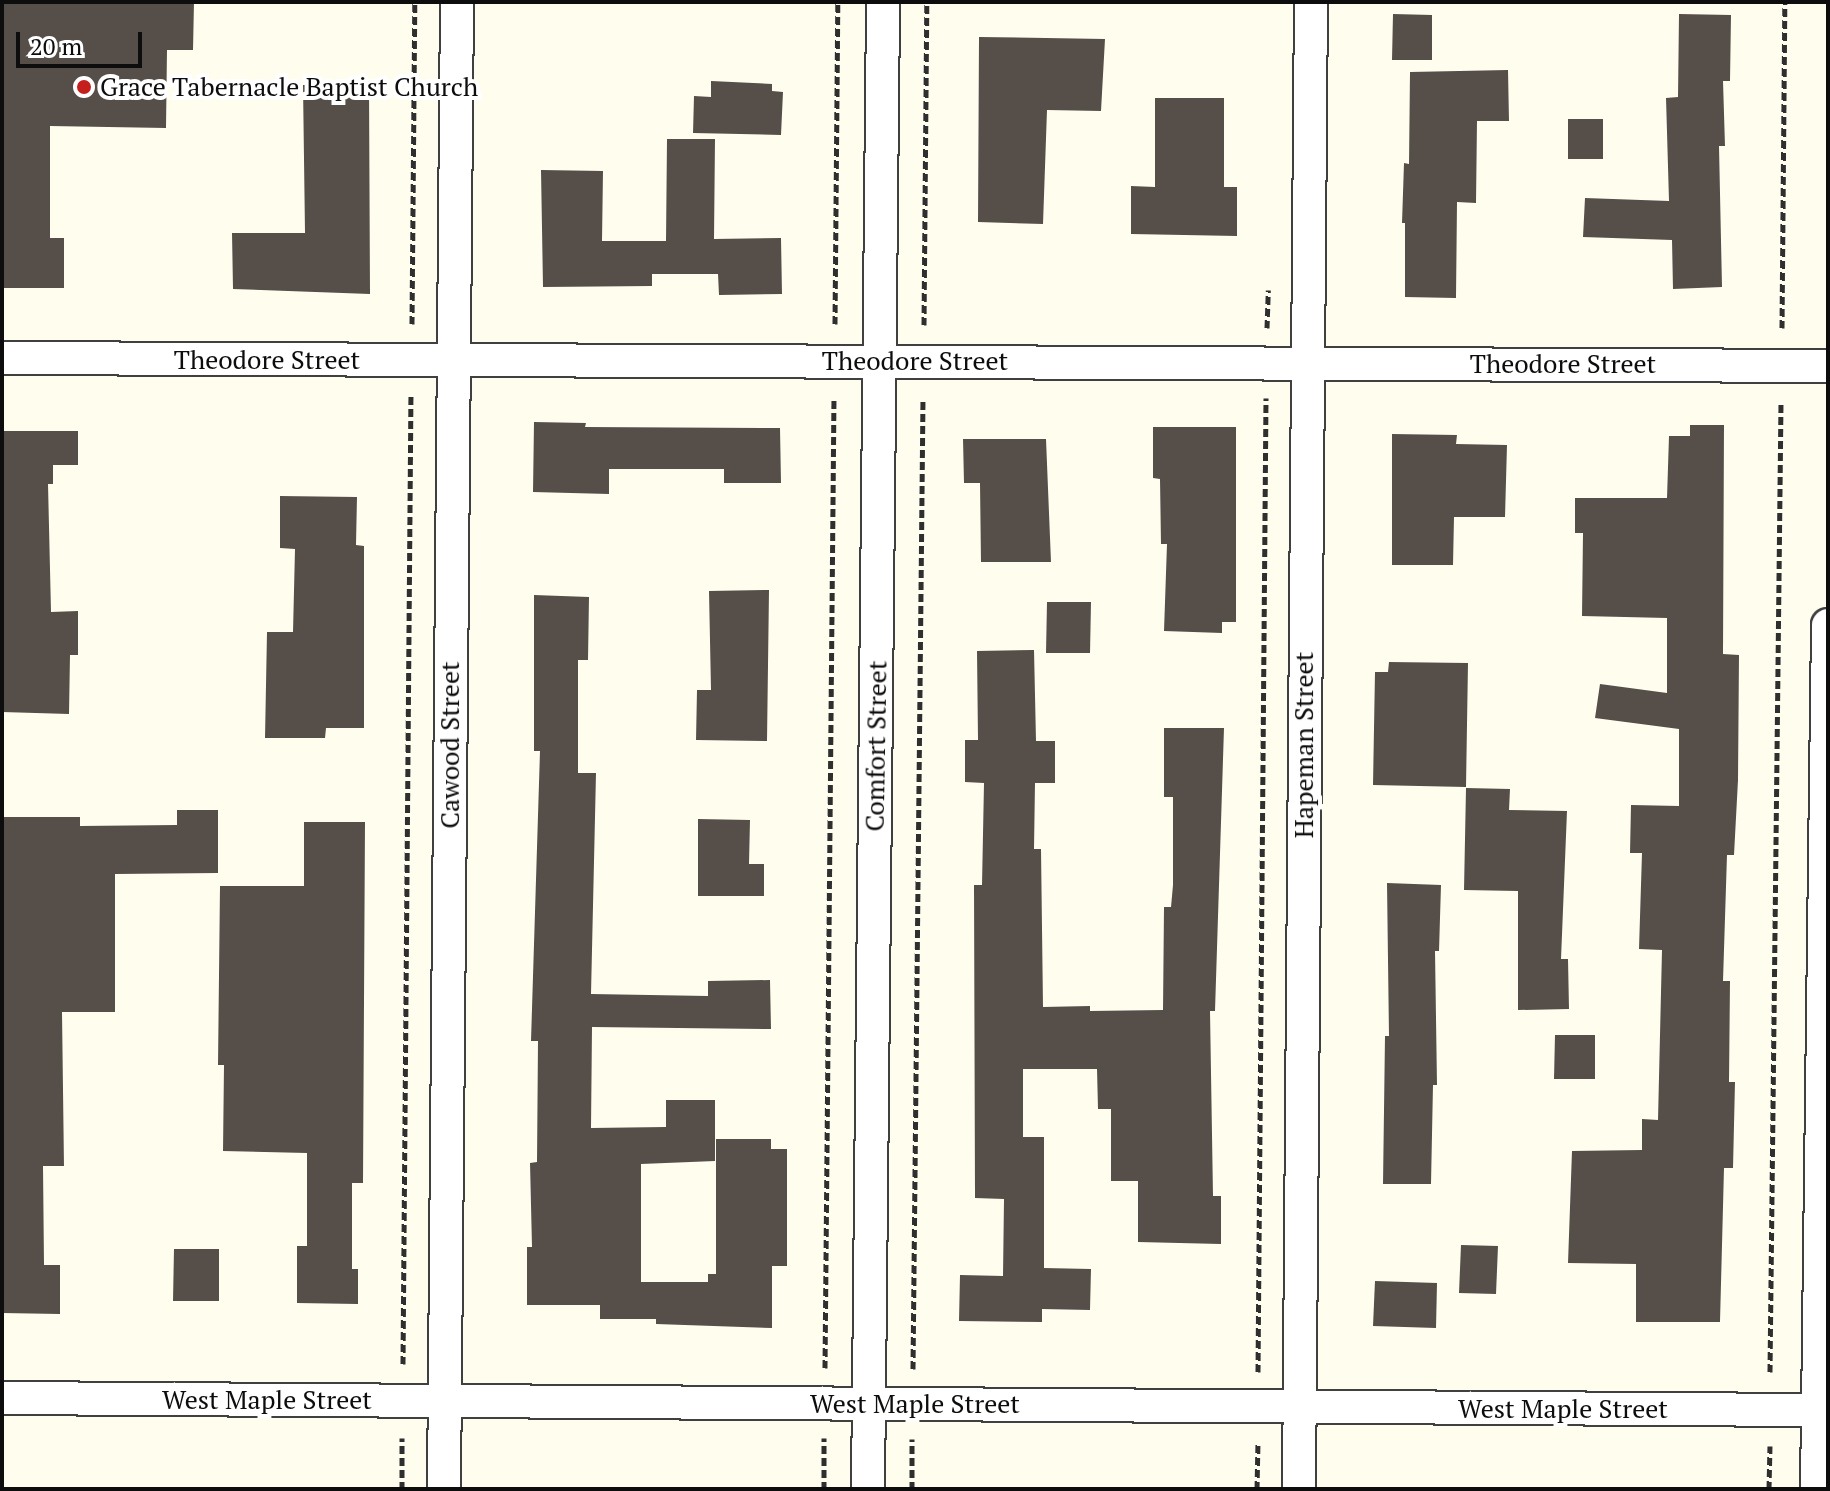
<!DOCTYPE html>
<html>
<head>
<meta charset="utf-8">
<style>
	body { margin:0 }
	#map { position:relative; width:1830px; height:1491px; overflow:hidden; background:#fffded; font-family:"PT Serif",serif }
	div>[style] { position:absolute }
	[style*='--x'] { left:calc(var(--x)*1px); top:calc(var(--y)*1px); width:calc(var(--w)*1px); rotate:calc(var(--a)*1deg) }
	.building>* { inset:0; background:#564f49 }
	.path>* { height:5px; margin-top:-2.5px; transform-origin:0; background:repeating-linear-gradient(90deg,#2f2f2f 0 8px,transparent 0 12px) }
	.roads { filter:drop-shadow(2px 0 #404040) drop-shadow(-2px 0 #404040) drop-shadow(0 2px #404040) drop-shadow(0 -2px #404040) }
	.street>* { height:32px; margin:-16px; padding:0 16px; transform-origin:16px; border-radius:16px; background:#fff }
	.dots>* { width:22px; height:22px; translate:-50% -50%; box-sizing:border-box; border:4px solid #fff; border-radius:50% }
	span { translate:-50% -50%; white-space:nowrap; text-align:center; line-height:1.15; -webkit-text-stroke:8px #fff; paint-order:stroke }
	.poi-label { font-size:26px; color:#0d0d0d }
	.left { translate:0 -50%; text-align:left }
	.street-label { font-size:26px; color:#0d0d0d }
	.frame { position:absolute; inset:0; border:4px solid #0d0d0d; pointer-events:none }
	.scale { position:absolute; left:16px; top:32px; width:126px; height:36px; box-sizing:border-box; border:4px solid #0d0d0d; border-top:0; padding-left:10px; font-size:24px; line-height:28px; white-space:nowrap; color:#0d0d0d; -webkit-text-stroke:6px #fff; paint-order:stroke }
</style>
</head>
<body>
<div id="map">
	<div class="building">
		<div style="clip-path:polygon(2px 2px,194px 2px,193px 50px,167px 50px,166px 128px,50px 126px,50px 238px,64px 238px,64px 288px,2px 288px)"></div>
		<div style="clip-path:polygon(1393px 14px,1432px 15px,1432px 60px,1392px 60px)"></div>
		<div style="clip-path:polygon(1679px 14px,1731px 15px,1730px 81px,1723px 81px,1725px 146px,1719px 146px,1722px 287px,1673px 289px,1672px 240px,1583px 237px,1585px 198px,1669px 201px,1666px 98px,1678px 97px)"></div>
		<div style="clip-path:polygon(979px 37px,1105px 39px,1101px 111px,1047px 110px,1043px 224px,978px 222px)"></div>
		<div style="clip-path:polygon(1508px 70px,1509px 121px,1477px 121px,1476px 203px,1457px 202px,1456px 298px,1405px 297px,1405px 223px,1402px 223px,1404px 163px,1409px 164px,1410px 72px)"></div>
		<div style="clip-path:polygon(711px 81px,772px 84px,772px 91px,783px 92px,781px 135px,693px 133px,694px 96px,711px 97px)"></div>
		<div style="clip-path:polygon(303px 85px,369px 85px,370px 294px,233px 289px,232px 233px,305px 233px)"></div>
		<div style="clip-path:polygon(1155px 98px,1224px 98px,1224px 187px,1237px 187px,1237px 236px,1131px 234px,1131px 186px,1155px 187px)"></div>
		<div style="clip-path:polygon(1568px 119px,1603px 119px,1603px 159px,1568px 159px)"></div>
		<div style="clip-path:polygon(667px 139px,715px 139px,714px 239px,781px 238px,782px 294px,719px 295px,718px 274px,652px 274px,652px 286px,543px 287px,541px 170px,603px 171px,602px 241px,666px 241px)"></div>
		<div style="clip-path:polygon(534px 422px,586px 423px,585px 427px,780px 428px,781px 483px,724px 483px,724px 469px,609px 469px,609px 494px,533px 492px)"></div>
		<div style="clip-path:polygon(1690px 425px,1724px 425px,1723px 654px,1739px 655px,1738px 780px,1734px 855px,1727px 855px,1723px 981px,1730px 981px,1729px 1082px,1735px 1082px,1733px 1168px,1724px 1168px,1720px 1322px,1636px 1322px,1636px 1264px,1568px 1263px,1572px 1151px,1642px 1150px,1642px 1119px,1658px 1120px,1662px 950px,1639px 949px,1642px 853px,1630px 853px,1631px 805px,1679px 806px,1679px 729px,1595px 718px,1600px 684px,1667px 693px,1667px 618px,1582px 616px,1583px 533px,1575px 533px,1575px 498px,1667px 498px,1669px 436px,1690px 436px)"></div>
		<div style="clip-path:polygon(1153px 427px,1236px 427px,1236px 622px,1222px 622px,1222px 633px,1164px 631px,1167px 544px,1161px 544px,1160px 479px,1153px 478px)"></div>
		<div style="clip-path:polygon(4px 431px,78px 431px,78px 465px,53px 465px,53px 484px,48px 484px,51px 612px,78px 611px,78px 655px,70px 655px,69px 714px,2px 712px)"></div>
		<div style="clip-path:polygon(1392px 434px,1457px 435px,1456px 444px,1507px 445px,1505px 517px,1454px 517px,1453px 565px,1392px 565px)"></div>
		<div style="clip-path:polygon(963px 439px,1046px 439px,1051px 562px,981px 562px,980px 483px,964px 483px)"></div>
		<div style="clip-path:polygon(280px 496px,357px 497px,356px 545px,364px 546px,364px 728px,326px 728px,325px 738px,265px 738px,267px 632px,293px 632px,295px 549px,280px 548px)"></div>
		<div style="clip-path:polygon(769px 590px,767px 741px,696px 740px,697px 690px,711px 690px,709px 591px)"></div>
		<div style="clip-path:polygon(534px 595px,589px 597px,588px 660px,578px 660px,578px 773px,596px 773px,591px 994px,708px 996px,708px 981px,770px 980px,771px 1029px,592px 1027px,591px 1128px,666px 1127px,666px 1100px,715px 1100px,715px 1161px,641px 1164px,641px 1282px,708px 1282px,708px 1274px,716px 1274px,716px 1139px,771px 1139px,771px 1149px,787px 1149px,787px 1266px,772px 1266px,772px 1328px,656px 1324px,656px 1319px,600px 1319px,600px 1305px,527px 1305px,527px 1247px,532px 1247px,530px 1163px,537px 1162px,538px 1041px,531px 1041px,540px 751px,534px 751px)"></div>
		<div style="clip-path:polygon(1047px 602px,1091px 602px,1090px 653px,1046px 653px)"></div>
		<div style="clip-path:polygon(1034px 650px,1036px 741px,1055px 741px,1055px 783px,1035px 783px,1034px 849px,1041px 849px,1043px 1007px,1090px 1006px,1090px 1011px,1163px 1010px,1164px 907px,1171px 907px,1173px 885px,1173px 797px,1164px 797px,1164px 728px,1224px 728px,1215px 1011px,1210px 1011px,1213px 1196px,1221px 1196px,1221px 1244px,1138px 1242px,1138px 1181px,1111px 1181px,1111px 1109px,1098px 1109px,1097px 1069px,1023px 1069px,1023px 1137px,1044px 1137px,1044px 1268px,1091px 1269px,1090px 1310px,1042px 1309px,1042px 1322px,959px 1321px,960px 1275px,1003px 1276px,1004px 1199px,975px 1198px,974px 885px,982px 885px,984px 783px,965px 782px,965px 740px,978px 740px,977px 651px)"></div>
		<div style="clip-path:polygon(1389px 662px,1468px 663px,1466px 787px,1373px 785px,1375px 672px,1388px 672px)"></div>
		<div style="clip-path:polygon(1466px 788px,1510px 789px,1509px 810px,1567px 811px,1561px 959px,1568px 959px,1569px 1009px,1518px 1010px,1518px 891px,1464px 890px)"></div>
		<div style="clip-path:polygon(177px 810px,218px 810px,218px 873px,115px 874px,115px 1012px,62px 1012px,64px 1166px,43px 1166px,44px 1265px,60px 1265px,60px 1314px,2px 1313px,4px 817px,80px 817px,80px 826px,177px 825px)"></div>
		<div style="clip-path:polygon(698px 819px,750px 820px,749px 864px,764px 864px,764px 896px,698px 896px)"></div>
		<div style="clip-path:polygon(304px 822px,365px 822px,363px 1183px,352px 1183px,352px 1269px,358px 1269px,358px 1304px,297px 1303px,297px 1246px,307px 1246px,307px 1153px,223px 1151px,224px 1065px,218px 1065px,220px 886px,304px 886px)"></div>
		<div style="clip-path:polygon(1387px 883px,1441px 885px,1439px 951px,1435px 951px,1437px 1085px,1433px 1085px,1431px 1184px,1383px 1184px,1385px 1036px,1389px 1036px)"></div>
		<div style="clip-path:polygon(1555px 1035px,1595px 1035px,1595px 1079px,1554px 1079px)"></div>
		<div style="clip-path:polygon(1461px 1245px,1498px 1246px,1496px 1294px,1459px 1293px)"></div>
		<div style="clip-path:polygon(174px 1249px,219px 1249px,219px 1301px,173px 1301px)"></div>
		<div style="clip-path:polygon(1375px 1281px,1437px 1283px,1436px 1328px,1373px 1326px)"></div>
	</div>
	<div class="path">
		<div style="--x:412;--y:324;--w:322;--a:-89.5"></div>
		<div style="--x:835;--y:324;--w:322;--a:-89.5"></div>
		<div style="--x:924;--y:325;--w:323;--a:-89.5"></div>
		<div style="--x:1267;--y:328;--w:38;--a:-88"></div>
		<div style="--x:1782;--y:328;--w:326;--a:-89.5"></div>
		<div style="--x:403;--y:1364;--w:970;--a:-89.53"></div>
		<div style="--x:825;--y:1368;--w:970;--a:-89.47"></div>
		<div style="--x:913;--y:1369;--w:970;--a:-89.41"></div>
		<div style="--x:1258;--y:1372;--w:974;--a:-89.53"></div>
		<div style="--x:1770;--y:1372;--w:970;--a:-89.35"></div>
		<div style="--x:402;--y:1489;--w:51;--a:-90"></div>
		<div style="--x:824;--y:1489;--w:51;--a:-90"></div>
		<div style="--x:912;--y:1489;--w:50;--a:-90"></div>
		<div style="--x:1257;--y:1489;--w:47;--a:-88.8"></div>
		<div style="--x:1769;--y:1489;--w:43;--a:-88.7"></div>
	</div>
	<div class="roads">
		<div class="street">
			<div style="--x:2;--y:358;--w:1826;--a:0.25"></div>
			<div style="--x:2;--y:1398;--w:1826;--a:0.38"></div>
			<div style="--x:444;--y:1489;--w:1487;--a:-89.5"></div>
			<div style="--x:868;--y:1489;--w:1487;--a:-89.42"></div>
			<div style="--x:1299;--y:1489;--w:1487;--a:-89.54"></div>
			<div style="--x:1817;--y:1489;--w:864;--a:-89.27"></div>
		</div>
	</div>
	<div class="dots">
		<div style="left:84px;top:87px;background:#c51f1d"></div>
	</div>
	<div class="poi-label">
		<span class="left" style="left:100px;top:87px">Grace Tabernacle Baptist Church</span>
	</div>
	<div class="street-label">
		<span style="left:267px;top:360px">Theodore Street</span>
		<span style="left:915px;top:361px">Theodore Street</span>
		<span style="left:1563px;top:364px">Theodore Street</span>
		<span style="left:450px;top:745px;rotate:-90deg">Cawood Street</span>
		<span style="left:1304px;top:745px;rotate:-90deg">Hapeman Street</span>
		<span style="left:876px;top:746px;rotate:-89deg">Comfort Street</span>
		<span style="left:267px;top:1400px">West Maple Street</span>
		<span style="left:915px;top:1404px">West Maple Street</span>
		<span style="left:1563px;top:1409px">West Maple Street</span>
	</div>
	<div class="frame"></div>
	<div class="scale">20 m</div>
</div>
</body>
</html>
